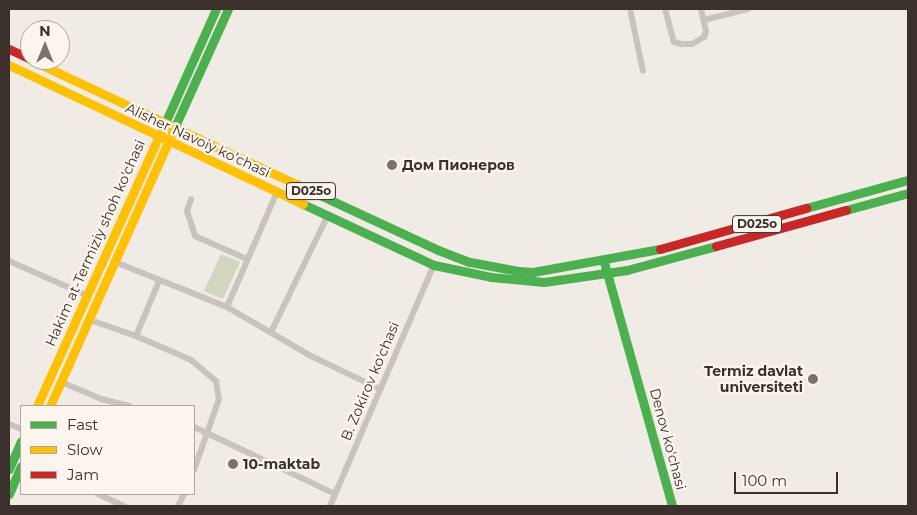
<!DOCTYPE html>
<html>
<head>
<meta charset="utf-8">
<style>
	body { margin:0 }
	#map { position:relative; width:917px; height:515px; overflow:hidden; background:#f0ebe5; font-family:Montserrat,sans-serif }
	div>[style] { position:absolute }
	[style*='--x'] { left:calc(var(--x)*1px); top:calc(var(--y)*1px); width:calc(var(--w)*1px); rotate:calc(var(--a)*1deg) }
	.green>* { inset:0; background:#d1d6bf }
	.street>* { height:6px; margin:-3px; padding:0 3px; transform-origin:3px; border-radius:3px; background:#c9c3be }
	.fast>* { height:9px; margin:-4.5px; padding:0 4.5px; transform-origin:4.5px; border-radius:4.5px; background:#4caf50 }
	.slow>* { height:9px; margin:-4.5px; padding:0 4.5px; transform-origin:4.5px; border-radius:4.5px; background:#ffc107 }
	.jam>* { height:9px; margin:-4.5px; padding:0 4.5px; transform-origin:4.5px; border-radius:4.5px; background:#c62828 }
	.dots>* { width:14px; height:14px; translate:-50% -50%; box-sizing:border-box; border:2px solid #fbf5ee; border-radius:50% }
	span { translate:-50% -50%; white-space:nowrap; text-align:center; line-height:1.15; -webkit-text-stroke:4.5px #fbf5ee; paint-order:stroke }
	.shield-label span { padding:1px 4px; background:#fbf5ee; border:1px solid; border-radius:4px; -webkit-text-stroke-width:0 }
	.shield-label { font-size:12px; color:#3b302b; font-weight:700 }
	.street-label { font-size:14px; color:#3b302b }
	.poi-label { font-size:14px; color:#3b302b; font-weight:700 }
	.left { translate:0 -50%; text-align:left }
	.right { translate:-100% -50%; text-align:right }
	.frame { position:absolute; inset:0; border:10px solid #3b302b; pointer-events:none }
	.legend { position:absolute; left:20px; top:405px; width:175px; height:90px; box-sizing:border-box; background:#fbf5ee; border:1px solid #aea6a0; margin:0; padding:6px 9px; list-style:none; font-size:15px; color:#3b302b }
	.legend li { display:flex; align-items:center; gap:10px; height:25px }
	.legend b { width:25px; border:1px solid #aea6a0 }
	.north { position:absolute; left:20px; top:20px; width:50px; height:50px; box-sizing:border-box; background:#fbf5ee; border:1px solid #aea6a0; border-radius:50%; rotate:0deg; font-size:14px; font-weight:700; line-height:20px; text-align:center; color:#3b302b }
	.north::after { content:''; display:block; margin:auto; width:18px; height:22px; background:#7a716c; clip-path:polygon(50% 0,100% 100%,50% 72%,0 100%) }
	.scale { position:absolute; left:734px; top:472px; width:104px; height:22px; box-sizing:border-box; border:2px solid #3b302b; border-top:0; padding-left:6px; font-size:15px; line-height:18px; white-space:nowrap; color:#3b302b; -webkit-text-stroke:4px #fbf5ee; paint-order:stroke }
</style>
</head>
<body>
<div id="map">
	<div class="green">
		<div style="clip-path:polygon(221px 254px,240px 262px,223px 299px,204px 291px)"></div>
	</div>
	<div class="street">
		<div style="--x:630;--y:9;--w:63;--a:78.2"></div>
		<div style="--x:665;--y:9;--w:34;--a:75"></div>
		<div style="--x:674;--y:42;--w:8;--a:14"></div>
		<div style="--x:682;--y:44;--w:10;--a:0"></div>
		<div style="--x:692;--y:44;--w:14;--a:-30"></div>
		<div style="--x:704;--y:37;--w:6;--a:-72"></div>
		<div style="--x:706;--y:31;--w:23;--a:-103"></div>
		<div style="--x:704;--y:20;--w:45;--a:-14"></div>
		<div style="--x:191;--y:199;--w:13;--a:108"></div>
		<div style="--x:187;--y:211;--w:26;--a:72"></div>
		<div style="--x:195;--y:236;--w:57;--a:23.9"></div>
		<div style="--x:9;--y:261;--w:84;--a:23.8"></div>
		<div style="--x:115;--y:262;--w:121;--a:21.9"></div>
		<div style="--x:227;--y:307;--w:125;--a:-66.5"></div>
		<div style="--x:227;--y:307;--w:95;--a:30.3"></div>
		<div style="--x:309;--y:355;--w:79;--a:25.6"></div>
		<div style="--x:90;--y:320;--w:49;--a:19.2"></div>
		<div style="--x:136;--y:336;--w:60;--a:-67.3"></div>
		<div style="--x:271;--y:332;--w:130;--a:-64"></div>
		<div style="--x:136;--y:336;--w:60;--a:23.6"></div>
		<div style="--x:191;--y:360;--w:33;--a:40"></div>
		<div style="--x:216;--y:381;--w:18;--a:81"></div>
		<div style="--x:219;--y:399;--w:75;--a:109.4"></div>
		<div style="--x:61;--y:382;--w:43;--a:23"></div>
		<div style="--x:101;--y:399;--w:29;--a:14"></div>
		<div style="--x:9;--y:424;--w:13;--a:23"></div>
		<div style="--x:194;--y:427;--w:156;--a:25.4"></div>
		<div style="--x:98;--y:494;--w:29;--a:25"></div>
		<div style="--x:178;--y:506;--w:13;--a:-63"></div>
		<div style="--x:330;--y:506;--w:262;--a:-66.7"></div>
	</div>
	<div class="fast">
		<div style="--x:161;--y:132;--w:135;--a:-65.9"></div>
		<div style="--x:172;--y:133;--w:136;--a:-65.7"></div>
		<div style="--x:296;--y:184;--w:157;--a:24.9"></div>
		<div style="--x:438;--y:250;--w:34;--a:21"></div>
		<div style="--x:470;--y:262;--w:49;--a:10.6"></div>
		<div style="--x:518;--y:271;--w:15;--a:4"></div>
		<div style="--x:533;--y:272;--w:129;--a:-10.3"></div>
		<div style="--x:303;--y:204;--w:145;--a:25"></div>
		<div style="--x:434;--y:265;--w:58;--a:11.9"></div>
		<div style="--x:491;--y:277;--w:53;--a:5.4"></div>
		<div style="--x:544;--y:282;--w:84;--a:-8.2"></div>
		<div style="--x:627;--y:270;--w:92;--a:-15.1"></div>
		<div style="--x:806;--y:208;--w:106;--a:-15.4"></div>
		<div style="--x:846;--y:210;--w:64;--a:-15.3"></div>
		<div style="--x:604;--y:262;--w:253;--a:74.4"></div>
		<div style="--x:9;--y:469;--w:30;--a:-67"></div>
		<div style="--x:9;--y:494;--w:30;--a:-67"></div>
	</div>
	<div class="slow">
		<div style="--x:31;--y:60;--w:293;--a:25.1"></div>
		<div style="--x:9;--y:65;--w:325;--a:25.3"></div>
		<div style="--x:37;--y:406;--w:301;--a:-65.7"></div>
		<div style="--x:50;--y:406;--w:299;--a:-65.9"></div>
	</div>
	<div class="jam">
		<div style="--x:9;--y:49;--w:23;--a:25"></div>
		<div style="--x:716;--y:246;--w:135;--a:-15.5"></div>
		<div style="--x:660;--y:249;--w:152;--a:-15.7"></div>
	</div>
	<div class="dots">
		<div style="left:392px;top:165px;background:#7a716c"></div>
		<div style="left:813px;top:379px;background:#7a716c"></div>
		<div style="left:233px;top:464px;background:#7a716c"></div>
	</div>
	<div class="shield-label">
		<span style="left:311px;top:191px">D025o</span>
		<span style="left:757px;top:224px">D025o</span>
	</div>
	<div class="street-label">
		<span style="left:198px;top:140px;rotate:25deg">Alisher Navoiy ko’chasi</span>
		<span style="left:95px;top:243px;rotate:-66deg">Hakim at-Termiziy shoh ko'chasi</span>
		<span style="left:370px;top:381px;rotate:-67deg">B. Zokirov ko'chasi</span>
		<span style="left:668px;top:439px;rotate:75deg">Denov ko'chasi</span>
	</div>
	<div class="poi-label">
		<span class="left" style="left:402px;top:165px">Дом Пионеров</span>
		<span class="right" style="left:803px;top:379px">Termiz davlat<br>universiteti</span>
		<span class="left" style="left:243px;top:464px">10-maktab</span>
	</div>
	<div class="frame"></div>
	<ul class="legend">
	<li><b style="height:6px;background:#4caf50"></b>Fast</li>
	<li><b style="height:6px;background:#ffc107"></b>Slow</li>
	<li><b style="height:6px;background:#c62828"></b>Jam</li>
	</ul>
	<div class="north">N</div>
	<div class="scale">100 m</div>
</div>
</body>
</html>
